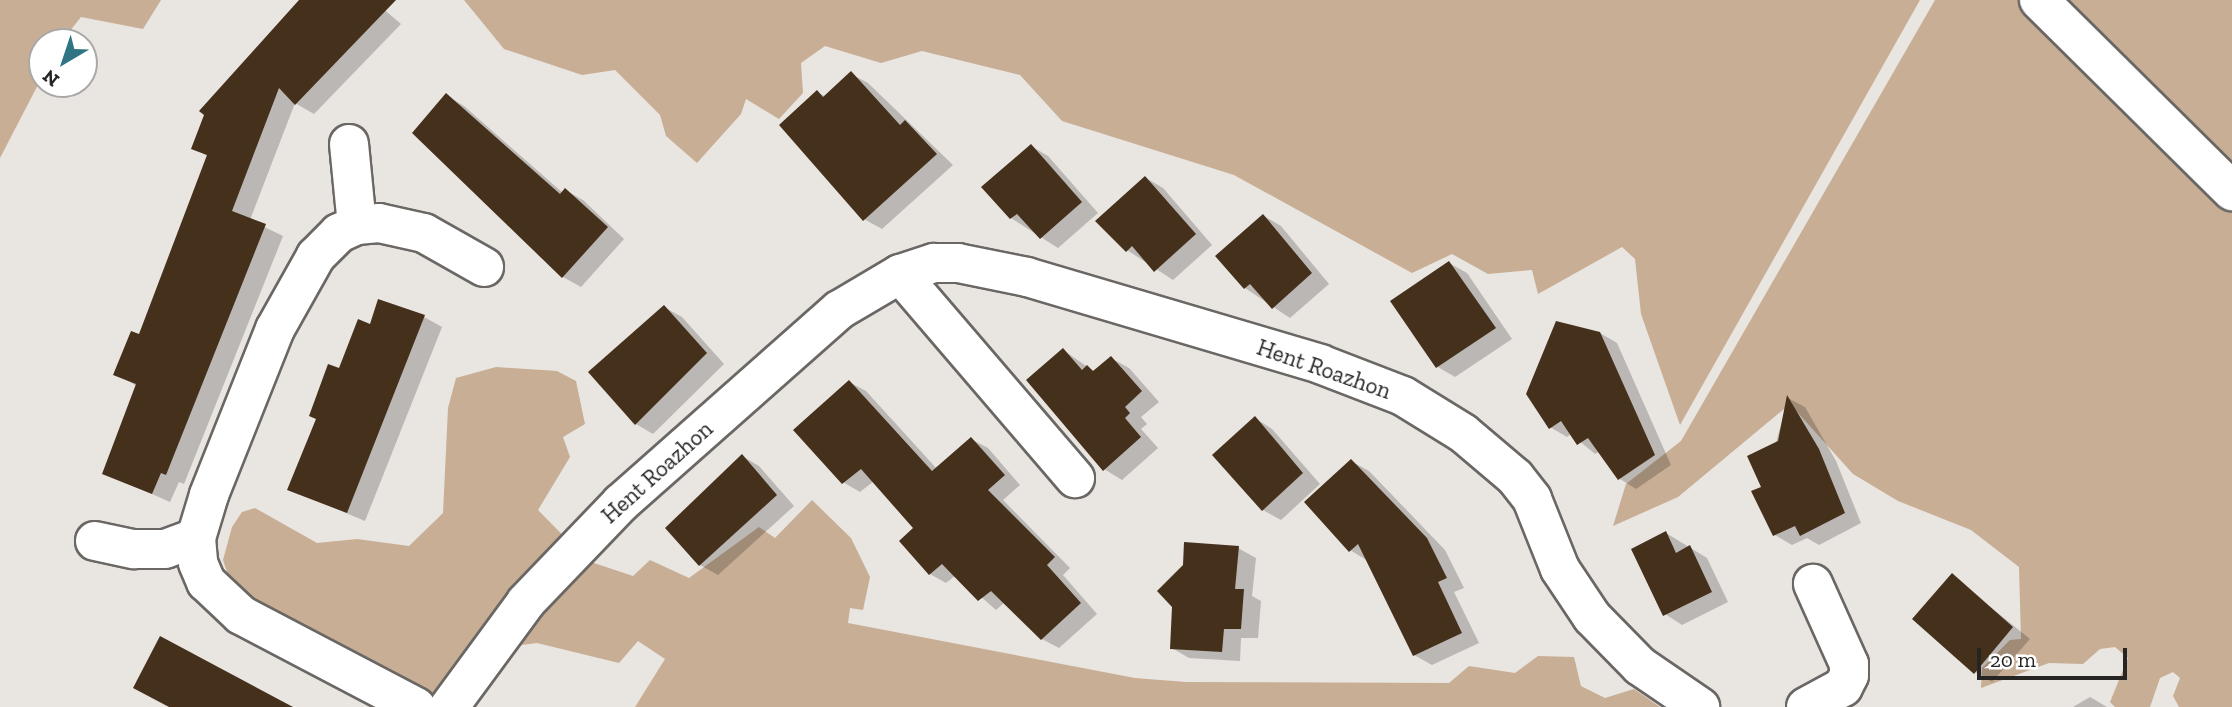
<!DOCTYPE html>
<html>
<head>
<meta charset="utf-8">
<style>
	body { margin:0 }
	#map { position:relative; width:2232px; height:707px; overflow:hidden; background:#e9e5e1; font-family:"Zilla Slab",serif }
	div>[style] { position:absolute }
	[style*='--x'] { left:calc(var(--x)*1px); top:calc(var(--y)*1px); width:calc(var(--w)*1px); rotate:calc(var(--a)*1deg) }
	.forest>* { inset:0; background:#c8ae95 }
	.shadow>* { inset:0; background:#0003 }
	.building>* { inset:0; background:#45301b }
	.roads { filter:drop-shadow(2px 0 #6a6764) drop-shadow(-2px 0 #6a6764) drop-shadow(0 2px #6a6764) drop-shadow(0 -2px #6a6764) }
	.minor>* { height:38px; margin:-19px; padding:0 19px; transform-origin:19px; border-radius:19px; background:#fff }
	span { translate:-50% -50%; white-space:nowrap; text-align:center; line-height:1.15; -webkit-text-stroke:7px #fff; paint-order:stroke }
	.street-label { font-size:23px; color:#272524 }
	.north { position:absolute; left:28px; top:28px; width:70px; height:70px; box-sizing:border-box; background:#fff; border:2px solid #a9a8a7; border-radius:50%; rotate:219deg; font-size:19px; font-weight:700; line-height:28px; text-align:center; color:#272524 }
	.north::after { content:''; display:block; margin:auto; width:24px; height:32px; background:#317585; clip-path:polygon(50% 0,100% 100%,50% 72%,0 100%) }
	.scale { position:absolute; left:1977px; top:648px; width:150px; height:32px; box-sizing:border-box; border:4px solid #272524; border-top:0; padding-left:9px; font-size:21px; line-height:24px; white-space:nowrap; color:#272524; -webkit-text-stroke:5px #fff; paint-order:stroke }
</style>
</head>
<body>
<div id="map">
	<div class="forest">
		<div style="clip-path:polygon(0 0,161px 0,143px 29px,81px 17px,61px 42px,42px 42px,42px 77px,0 158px)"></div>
		<div style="clip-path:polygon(464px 0,1920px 0,1680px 425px,1641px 314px,1635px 259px,1622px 247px,1538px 294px,1532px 270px,1488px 274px,1452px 254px,1412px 273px,1234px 175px,1062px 121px,1020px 75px,922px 51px,881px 63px,825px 46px,801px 63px,803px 93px,779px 119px,746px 99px,741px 114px,697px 163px,666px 136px,660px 115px,615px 70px,582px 75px,504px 49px)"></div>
		<div style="clip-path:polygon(1935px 0,2232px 0,2232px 707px,2179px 707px,2173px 696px,2180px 678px,2173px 672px,2160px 678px,2150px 707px,2115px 707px,2110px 702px,2128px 658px,2115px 647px,2100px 649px,2083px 664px,2049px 663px,1981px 688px,1982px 668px,2010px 640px,2021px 639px,2019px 567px,1971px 530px,1898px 501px,1853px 474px,1790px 404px,1678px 497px,1613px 526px,1626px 484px,1681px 441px)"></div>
		<div style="clip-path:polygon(496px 367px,557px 371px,576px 381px,585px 424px,563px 437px,570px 457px,538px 510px,588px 561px,633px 576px,650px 560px,689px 578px,759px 527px,775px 538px,812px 500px,851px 538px,870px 577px,863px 610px,850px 608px,848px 623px,1135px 678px,1186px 682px,1449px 683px,1469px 666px,1515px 673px,1538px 656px,1574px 657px,1581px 686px,1605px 698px,1634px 689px,1660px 707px,635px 707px,665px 659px,638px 641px,619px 663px,537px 643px,482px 650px,433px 696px,408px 689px,234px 593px,223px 560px,232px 527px,242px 512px,255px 508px,317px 543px,357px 539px,409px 546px,443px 513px,448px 408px,456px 378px)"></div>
	</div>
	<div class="shadow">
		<div style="clip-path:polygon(301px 0,373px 0,401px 24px,314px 114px,295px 103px,250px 220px,283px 236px,184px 484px,179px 482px,170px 502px,104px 473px,137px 386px,115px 374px,140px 337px,209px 157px,193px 148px)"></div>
		<div style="clip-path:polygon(851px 74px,868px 83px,953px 165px,882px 229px,864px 219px,817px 92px,826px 97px)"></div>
		<div style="clip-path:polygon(447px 96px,464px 106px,563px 193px,565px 190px,583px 200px,624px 239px,581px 287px,563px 277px,414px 133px)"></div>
		<div style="clip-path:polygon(1031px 146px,1048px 156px,1098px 213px,1058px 248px,1011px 218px)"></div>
		<div style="clip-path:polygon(1146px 178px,1163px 188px,1212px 245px,1173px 280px,1127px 250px)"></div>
		<div style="clip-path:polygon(1264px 216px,1281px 226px,1329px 284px,1290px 318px,1245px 288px)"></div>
		<div style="clip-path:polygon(1449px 263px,1467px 273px,1512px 339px,1455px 377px,1438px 367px)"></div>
		<div style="clip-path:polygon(664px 307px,682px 317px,724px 364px,653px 434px,636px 424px)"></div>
		<div style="clip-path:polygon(424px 317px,442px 327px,365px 521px,289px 489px,340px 370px,371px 327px)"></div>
		<div style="clip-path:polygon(1600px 333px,1617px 343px,1671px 465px,1636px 489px,1620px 479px,1600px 451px,1595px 454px,1571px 434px,1567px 437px,1550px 427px)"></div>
		<div style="clip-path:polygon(1063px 350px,1095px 372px,1111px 358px,1129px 368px,1159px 402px,1141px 417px,1147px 424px,1141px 429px,1158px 448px,1122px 480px,1104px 469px)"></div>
		<div style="clip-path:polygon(849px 382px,866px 391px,937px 469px,971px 439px,988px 448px,1020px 485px,1003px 500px,1070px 568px,1063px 575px,1097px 614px,1059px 648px,1042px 639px,1005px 602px,996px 610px,956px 575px,946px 583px,930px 574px,916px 528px,874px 481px,860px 492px,843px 482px)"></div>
		<div style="clip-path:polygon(1788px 398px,1805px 407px,1836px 461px,1861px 523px,1819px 545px,1807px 538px,1792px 545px,1775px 535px,1764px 488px)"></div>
		<div style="clip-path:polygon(1255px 418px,1272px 429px,1320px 484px,1281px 520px,1263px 510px)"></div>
		<div style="clip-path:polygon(742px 456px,759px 466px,794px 506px,718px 575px,700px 565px)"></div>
		<div style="clip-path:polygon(1351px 461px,1369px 471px,1445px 550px,1464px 588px,1454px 592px,1479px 643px,1432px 665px,1414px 655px,1368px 561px,1350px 550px)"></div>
		<div style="clip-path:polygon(1666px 533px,1707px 558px,1728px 602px,1682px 625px,1665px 614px)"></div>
		<div style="clip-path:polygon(1238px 548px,1256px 558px,1252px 596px,1261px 601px,1258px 638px,1241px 638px,1240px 661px,1189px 658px,1172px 648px)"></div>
		<div style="clip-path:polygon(1952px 576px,2030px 639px,1992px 682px,1975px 672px)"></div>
		<div style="clip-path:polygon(2090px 697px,2107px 707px,2073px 707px)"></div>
	</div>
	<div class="building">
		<div style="clip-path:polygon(299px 0,396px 0,295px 105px,279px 88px,232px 211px,266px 224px,166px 475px,161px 473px,152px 494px,102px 474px,136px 384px,113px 375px,131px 331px,139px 334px,207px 155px,191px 149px,204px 115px,199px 111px)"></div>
		<div style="clip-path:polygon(851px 71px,900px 125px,905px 120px,937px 154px,863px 221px,779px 125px,817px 90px,823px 97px)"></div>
		<div style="clip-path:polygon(446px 93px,560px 194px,565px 188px,608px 227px,562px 278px,412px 133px)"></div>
		<div style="clip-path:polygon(1031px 144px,1082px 202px,1040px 239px,1017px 214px,1010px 219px,981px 187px)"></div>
		<div style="clip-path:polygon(1145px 176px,1196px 234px,1154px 272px,1132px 246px,1126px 252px,1095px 221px)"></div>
		<div style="clip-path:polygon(1263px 214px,1312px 273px,1272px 309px,1250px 284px,1244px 289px,1215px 256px)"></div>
		<div style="clip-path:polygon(1449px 261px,1496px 328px,1436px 368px,1390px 301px)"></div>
		<div style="clip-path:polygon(378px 299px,425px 315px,347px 513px,287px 490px,316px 419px,309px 416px,328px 364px,339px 368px,358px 319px,370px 324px)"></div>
		<div style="clip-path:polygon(664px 305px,707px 353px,635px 425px,588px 372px)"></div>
		<div style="clip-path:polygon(1556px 321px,1600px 332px,1655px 455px,1618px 480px,1588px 438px,1577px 445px,1561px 421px,1549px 429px,1526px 394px)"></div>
		<div style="clip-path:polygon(1063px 348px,1082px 370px,1087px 365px,1093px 371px,1111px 356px,1142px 391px,1125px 407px,1130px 413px,1125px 418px,1141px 437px,1103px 471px,1026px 380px)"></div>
		<div style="clip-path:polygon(849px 380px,932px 471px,971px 437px,1005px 475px,988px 490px,1055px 557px,1047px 565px,1081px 603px,1041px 640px,991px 591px,978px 601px,942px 564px,929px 575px,899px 541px,913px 528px,861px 469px,842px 484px,793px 430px)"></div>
		<div style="clip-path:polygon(1787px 395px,1819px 449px,1845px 513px,1800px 536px,1795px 526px,1773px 536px,1751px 491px,1761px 487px,1747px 456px,1778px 441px)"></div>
		<div style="clip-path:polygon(1255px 416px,1303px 473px,1262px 511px,1212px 455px)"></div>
		<div style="clip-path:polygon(742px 454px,777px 495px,699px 566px,665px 528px)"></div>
		<div style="clip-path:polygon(1351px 459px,1427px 538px,1447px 578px,1438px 582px,1462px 633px,1413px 656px,1358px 544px,1349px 552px,1304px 502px)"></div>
		<div style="clip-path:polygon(1666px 531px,1676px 553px,1690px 545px,1712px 592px,1663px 616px,1631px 549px)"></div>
		<div style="clip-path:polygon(1184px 542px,1239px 546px,1235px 589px,1244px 589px,1241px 629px,1224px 629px,1222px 652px,1170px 649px,1172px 607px,1157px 591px,1183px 565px)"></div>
		<div style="clip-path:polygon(1952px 573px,2013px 627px,1974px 674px,1912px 619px)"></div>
		<div style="clip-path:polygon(160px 636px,293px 707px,169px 707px,133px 688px)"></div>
	</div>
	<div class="roads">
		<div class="minor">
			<div style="--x:2039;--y:0;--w:272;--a:44.7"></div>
			<div style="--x:349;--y:144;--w:81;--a:84.4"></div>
			<div style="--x:357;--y:225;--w:20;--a:156"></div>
			<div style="--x:339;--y:233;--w:33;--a:135"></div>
			<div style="--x:316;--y:256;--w:84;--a:119.3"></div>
			<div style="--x:275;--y:329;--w:179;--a:111.7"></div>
			<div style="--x:209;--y:495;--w:45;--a:106.8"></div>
			<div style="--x:196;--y:538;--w:25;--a:85"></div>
			<div style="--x:198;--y:563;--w:21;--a:67"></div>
			<div style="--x:206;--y:582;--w:48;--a:43.3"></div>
			<div style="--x:241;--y:615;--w:198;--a:27.7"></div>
			<div style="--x:357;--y:225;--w:22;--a:-5"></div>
			<div style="--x:379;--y:223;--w:46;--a:12.5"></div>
			<div style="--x:424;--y:233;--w:69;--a:29.5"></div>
			<div style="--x:900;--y:274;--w:36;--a:-18"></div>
			<div style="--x:934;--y:263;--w:24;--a:0"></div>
			<div style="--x:958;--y:263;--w:70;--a:11.5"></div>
			<div style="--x:1027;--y:277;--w:306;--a:16.5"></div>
			<div style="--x:1320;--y:364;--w:89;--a:21.1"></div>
			<div style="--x:1403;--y:396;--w:70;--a:31.7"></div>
			<div style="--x:1463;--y:433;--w:68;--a:40.2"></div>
			<div style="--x:1515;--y:477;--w:28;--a:52"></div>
			<div style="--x:1532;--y:499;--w:75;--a:68.2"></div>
			<div style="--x:1560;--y:569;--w:58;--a:56.3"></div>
			<div style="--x:1592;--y:617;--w:69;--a:45.6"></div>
			<div style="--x:1640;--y:666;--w:73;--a:34.3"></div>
			<div style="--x:95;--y:541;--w:40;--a:12"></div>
			<div style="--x:134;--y:549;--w:31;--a:0"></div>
			<div style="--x:165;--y:549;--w:33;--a:-20"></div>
			<div style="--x:449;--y:707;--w:130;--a:-53.7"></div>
			<div style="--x:526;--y:602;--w:137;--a:-46.2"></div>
			<div style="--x:621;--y:503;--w:291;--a:-41.5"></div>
			<div style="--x:839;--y:310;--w:71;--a:-30.5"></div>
			<div style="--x:900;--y:274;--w:269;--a:49.4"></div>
			<div style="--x:1806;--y:707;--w:42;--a:-28.4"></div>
			<div style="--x:1843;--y:687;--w:13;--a:-63"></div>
			<div style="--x:1849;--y:675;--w:11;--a:-90"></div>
			<div style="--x:1849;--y:664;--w:88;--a:-114.2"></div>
		</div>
	</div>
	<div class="street-label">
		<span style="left:1324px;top:369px;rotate:19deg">Hent Roazhon</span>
		<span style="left:657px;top:472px;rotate:-42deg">Hent Roazhon</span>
	</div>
	<div class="north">N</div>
	<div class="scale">20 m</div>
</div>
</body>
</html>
